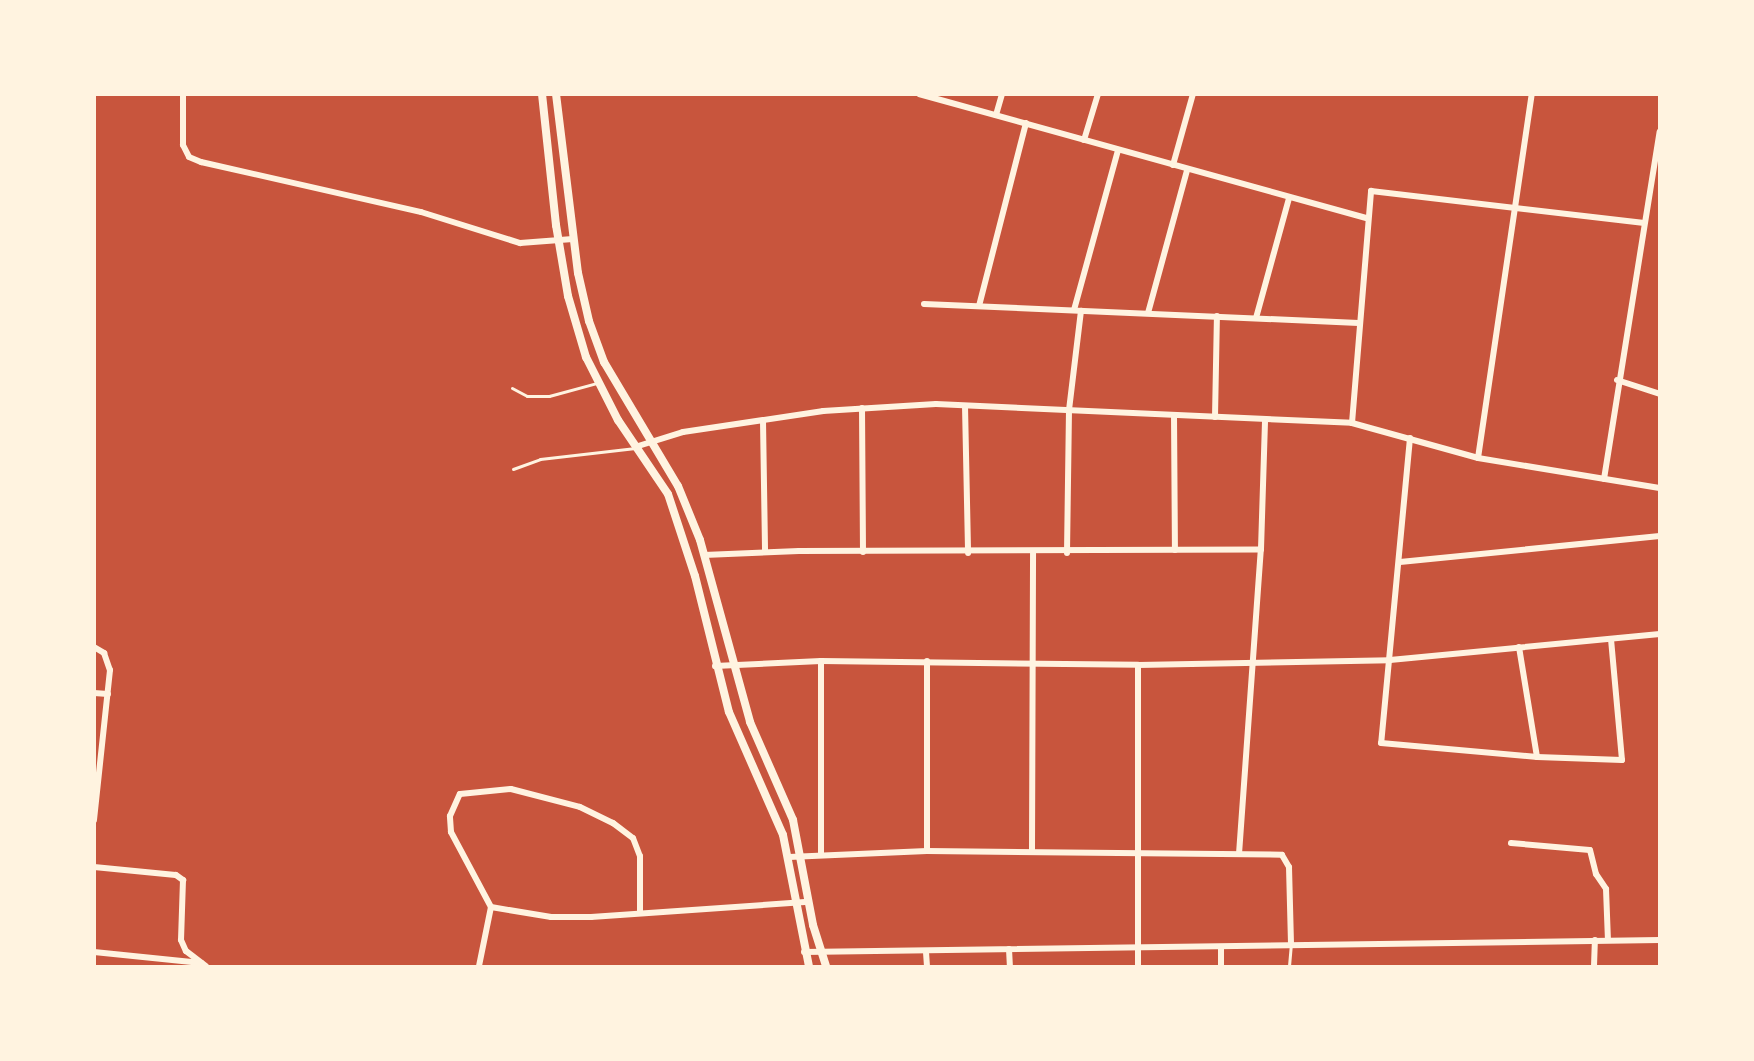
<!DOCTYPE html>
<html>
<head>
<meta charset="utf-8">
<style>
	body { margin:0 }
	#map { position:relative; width:1754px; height:1061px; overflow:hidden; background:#c8553d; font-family:"Zilla Slab",serif }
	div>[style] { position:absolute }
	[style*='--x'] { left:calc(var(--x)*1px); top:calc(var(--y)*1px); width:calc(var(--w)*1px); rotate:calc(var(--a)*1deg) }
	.service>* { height:3px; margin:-1.5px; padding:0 1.5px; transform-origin:1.5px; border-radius:1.5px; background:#fff3e0 }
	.minor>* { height:6px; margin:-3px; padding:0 3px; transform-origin:3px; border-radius:3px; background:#fff3e0 }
	.tertiary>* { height:8px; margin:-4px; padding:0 4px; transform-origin:4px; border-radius:4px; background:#fff3e0 }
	span { translate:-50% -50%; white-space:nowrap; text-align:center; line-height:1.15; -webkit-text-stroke:6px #fff3e0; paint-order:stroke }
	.frame { position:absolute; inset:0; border:96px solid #fff3e0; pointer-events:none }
</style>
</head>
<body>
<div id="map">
	<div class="service">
		<div style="--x:512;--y:388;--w:17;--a:28"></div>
		<div style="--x:527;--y:396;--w:22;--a:0"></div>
		<div style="--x:549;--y:396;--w:50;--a:-15.2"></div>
		<div style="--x:513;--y:469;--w:29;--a:-20"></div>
		<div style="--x:540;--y:459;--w:96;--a:-6.6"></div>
		<div style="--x:1289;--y:966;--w:21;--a:-85"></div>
	</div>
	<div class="minor">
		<div style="--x:183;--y:94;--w:51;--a:90"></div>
		<div style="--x:183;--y:145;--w:13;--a:63"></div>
		<div style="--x:189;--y:157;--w:13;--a:23"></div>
		<div style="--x:201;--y:162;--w:226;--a:12.8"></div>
		<div style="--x:421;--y:212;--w:104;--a:17.4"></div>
		<div style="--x:520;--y:243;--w:53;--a:-4.3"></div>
		<div style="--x:919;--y:94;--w:464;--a:15.5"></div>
		<div style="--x:996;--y:115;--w:22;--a:-74"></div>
		<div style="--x:1084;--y:140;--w:48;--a:-73.1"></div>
		<div style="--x:1173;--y:165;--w:74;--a:-74.3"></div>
		<div style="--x:924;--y:304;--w:435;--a:2.5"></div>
		<div style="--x:979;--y:306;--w:189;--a:-75.6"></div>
		<div style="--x:1074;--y:310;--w:166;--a:-74.6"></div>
		<div style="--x:1148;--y:313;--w:148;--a:-74.7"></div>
		<div style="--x:1256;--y:318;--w:124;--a:-74.6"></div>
		<div style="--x:1617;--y:380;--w:45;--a:18"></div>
		<div style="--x:965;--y:406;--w:147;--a:88.8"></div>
		<div style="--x:862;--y:408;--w:144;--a:89.6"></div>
		<div style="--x:1174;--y:415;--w:135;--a:89.6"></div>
		<div style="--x:1215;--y:417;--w:101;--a:-88.9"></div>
		<div style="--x:763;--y:421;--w:131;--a:89.1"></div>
		<div style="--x:1352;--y:423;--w:233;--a:-85.3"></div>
		<div style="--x:1371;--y:191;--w:273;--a:6.7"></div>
		<div style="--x:1410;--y:438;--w:306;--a:95.4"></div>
		<div style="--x:1381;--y:743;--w:157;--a:5.1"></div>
		<div style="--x:1537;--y:757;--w:85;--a:2"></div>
		<div style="--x:1622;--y:760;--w:121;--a:-95.2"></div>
		<div style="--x:635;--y:447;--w:50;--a:-17.4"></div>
		<div style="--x:683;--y:432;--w:142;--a:-8.5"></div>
		<div style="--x:823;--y:411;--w:113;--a:-3.5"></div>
		<div style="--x:936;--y:404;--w:416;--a:2.6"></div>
		<div style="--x:1352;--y:423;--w:131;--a:15.5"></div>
		<div style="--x:1478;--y:458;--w:184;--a:9.4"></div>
		<div style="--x:1478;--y:458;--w:368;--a:-81.6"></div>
		<div style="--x:1604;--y:479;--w:352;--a:-80.9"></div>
		<div style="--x:1067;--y:553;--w:143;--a:-89.2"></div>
		<div style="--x:1069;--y:410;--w:100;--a:-83.1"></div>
		<div style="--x:704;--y:555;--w:95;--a:-2.4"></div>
		<div style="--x:799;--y:551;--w:462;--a:-0.2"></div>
		<div style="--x:1400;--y:562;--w:261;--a:-5.7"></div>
		<div style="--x:94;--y:647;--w:12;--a:31"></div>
		<div style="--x:104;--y:653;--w:18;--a:71"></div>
		<div style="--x:110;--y:670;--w:151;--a:96.1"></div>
		<div style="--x:1519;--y:647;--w:111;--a:80.7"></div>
		<div style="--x:927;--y:661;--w:190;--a:90"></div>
		<div style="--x:715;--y:666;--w:106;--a:-2.7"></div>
		<div style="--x:821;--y:661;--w:317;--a:0.7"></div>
		<div style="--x:1138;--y:665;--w:252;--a:-1.1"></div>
		<div style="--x:1390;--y:660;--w:271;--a:-5.5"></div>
		<div style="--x:94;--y:693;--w:14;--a:4"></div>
		<div style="--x:1511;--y:843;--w:79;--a:5.1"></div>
		<div style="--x:1590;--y:850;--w:25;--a:76"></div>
		<div style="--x:1596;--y:874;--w:18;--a:56"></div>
		<div style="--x:1606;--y:889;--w:51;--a:87.8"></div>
		<div style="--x:1032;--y:852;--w:299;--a:-89.8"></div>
		<div style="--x:1239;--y:854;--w:306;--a:-85.9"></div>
		<div style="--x:1261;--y:549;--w:130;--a:-88.2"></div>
		<div style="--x:821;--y:855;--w:194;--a:-90"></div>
		<div style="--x:789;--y:857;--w:138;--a:-2.5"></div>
		<div style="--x:927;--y:851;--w:355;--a:0.6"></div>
		<div style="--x:1282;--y:855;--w:14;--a:60"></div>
		<div style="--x:1289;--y:867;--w:78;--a:88.5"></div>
		<div style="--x:94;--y:867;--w:82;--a:5.6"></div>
		<div style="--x:176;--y:875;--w:9;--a:36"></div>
		<div style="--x:183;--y:880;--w:60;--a:91.9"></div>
		<div style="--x:181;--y:940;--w:12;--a:66"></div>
		<div style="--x:186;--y:951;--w:25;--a:37"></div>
		<div style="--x:491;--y:907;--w:61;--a:9.5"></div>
		<div style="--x:551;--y:917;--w:40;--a:0"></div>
		<div style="--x:591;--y:917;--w:218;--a:-4"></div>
		<div style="--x:1221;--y:947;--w:19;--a:90"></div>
		<div style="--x:1009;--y:949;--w:17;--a:87"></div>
		<div style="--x:94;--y:952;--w:108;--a:5.9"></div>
		<div style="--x:804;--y:952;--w:856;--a:-0.8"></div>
		<div style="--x:926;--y:952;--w:14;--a:86"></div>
		<div style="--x:479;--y:966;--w:60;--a:-78.5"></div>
		<div style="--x:491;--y:907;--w:85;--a:-118.1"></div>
		<div style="--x:451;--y:832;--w:16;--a:-94"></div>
		<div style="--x:450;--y:816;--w:24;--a:-66"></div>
		<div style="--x:460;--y:794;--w:51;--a:-5.6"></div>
		<div style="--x:511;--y:789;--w:71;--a:14.6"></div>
		<div style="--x:580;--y:807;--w:37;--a:26"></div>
		<div style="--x:613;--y:823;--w:25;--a:37"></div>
		<div style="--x:633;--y:838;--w:19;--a:69"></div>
		<div style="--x:640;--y:856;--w:55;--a:90"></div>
		<div style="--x:1138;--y:966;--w:301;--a:-90"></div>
		<div style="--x:1594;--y:966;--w:26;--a:-88"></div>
	</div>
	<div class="tertiary">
		<div style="--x:542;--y:94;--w:132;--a:83.9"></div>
		<div style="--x:556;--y:225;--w:72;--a:80.4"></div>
		<div style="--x:568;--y:296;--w:64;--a:73.6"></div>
		<div style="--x:586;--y:357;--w:71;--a:63.1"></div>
		<div style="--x:618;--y:420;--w:89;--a:56"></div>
		<div style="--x:668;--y:494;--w:86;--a:71.8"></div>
		<div style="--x:695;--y:576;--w:140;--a:76"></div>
		<div style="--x:729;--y:712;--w:134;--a:66.3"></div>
		<div style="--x:783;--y:835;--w:134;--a:78.8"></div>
		<div style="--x:556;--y:94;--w:180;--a:83"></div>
		<div style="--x:578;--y:273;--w:49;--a:77.1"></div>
		<div style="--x:589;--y:321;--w:44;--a:69.9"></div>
		<div style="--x:604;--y:362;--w:144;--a:59.2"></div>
		<div style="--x:678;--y:486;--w:58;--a:67.8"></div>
		<div style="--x:700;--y:540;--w:189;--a:74.6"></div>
		<div style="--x:750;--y:722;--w:107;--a:66.3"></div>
		<div style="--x:793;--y:820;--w:107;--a:79.2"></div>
		<div style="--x:813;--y:925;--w:43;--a:72.4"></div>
	</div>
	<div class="frame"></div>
</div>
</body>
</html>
